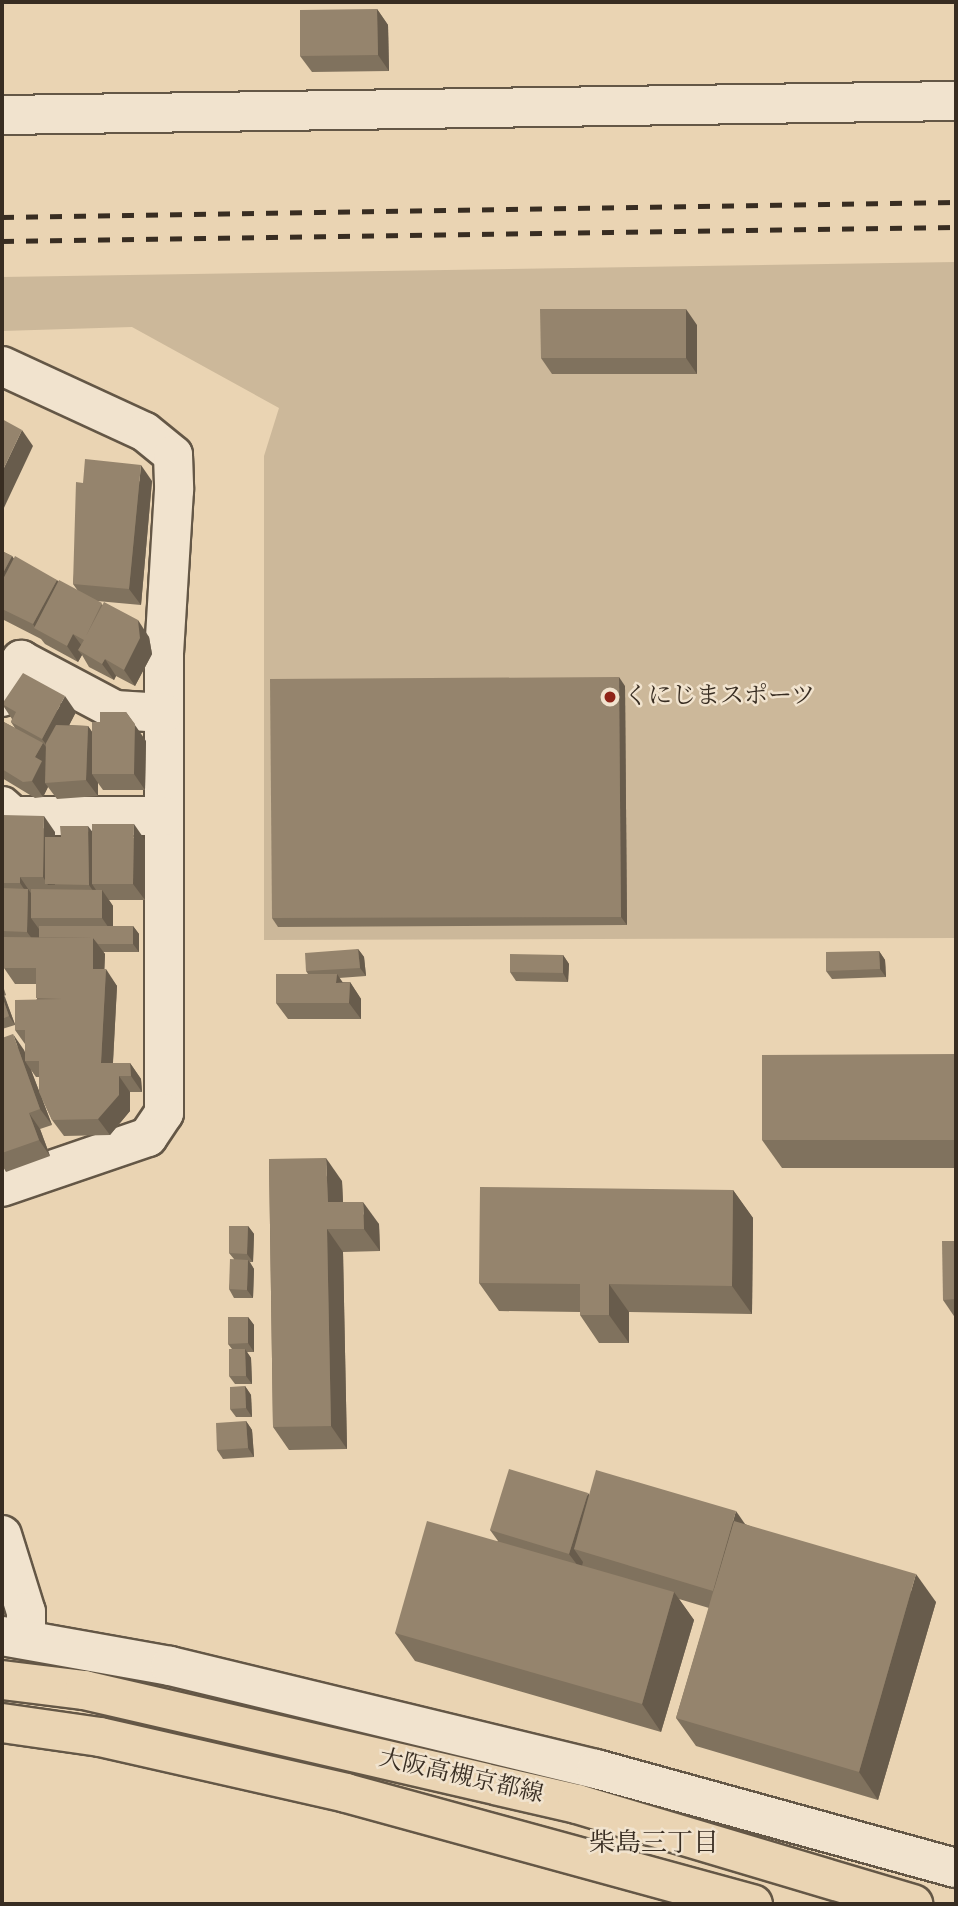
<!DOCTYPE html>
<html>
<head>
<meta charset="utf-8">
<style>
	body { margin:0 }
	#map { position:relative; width:958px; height:1906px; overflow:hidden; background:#ead4b3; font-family:"IM FELL DW Pica","Noto Serif JP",serif }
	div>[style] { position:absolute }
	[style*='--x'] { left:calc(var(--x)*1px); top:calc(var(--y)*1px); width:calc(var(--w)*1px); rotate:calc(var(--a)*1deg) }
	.green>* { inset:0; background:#ccb89a }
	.roads { filter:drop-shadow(2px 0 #645746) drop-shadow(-2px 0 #645746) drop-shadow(0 2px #645746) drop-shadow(0 -2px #645746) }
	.street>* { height:38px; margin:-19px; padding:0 19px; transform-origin:19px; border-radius:19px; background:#f1e3ce }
	.secondary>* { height:38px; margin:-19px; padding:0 19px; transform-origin:19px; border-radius:19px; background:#f1e3ce }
	.primary>* { height:38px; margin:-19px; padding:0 19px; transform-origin:19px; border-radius:19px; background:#ead4b3 }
	.rail>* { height:5px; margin-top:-2.5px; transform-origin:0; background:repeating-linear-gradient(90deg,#382d22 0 12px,transparent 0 24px) }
	.wall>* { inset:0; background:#80725e }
	.shaded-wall>* { inset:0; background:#685c4c }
	.building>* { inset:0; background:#95846d }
	.dots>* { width:19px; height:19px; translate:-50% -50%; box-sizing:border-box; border:4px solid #f1e3ce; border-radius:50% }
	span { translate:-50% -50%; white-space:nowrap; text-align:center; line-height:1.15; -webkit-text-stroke:5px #f1e3ce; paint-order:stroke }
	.poi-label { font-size:24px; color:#382d22 }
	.left { translate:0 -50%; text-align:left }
	.street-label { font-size:24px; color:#382d22 }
	.neighbourhood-label { font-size:26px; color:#382d22 }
	.frame { position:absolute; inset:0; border:4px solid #382d22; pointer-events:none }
</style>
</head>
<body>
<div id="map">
	<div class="green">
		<div style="clip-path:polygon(956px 262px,956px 938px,264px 940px,264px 456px,279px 408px,132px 327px,2px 331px,2px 277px)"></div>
	</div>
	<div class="roads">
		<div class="street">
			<div style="--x:2;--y:115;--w:954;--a:-0.84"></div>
			<div style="--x:2;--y:366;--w:157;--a:24.8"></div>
			<div style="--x:145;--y:432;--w:36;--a:39"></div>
			<div style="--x:173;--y:455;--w:35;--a:88"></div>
			<div style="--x:174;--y:490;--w:162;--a:93.5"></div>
			<div style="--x:164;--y:652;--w:461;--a:90"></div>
			<div style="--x:164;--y:1113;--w:29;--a:124"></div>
			<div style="--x:148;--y:1137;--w:154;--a:161.1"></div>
			<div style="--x:2;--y:697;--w:42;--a:-62.8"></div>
			<div style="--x:21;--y:660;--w:106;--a:28"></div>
			<div style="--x:115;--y:710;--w:49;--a:3.5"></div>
			<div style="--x:2;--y:806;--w:15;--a:42"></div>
			<div style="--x:13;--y:816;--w:151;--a:0"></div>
			<div style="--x:2;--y:1535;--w:81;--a:72.7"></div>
			<div style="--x:26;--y:1612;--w:26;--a:90"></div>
		</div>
		<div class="secondary">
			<div style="--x:2;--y:1636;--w:171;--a:10.1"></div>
			<div style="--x:170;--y:1666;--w:438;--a:13.6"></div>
			<div style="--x:596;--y:1769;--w:373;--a:15.4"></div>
		</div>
		<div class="primary">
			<div style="--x:2;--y:1680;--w:83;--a:7"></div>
			<div style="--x:84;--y:1690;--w:506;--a:13.02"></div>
			<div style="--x:577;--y:1804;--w:351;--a:16.6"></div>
			<div style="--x:2;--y:1723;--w:99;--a:8.1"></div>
			<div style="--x:100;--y:1737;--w:252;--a:12.8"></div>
			<div style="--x:346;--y:1793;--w:422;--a:15.3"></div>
		</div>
	</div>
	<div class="rail">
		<div style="--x:2;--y:217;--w:954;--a:-0.9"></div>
		<div style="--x:2;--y:241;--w:954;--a:-0.84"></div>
	</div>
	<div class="wall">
		<div style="clip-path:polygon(377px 9px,388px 25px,389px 71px,312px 72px,300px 56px)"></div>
		<div style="clip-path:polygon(697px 325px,697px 374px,552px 374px,541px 358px)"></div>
		<div style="clip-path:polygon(152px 481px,141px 605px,97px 601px,149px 637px,152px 654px,135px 686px,116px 676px,114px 680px,89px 667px,82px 655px,78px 662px,45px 644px,41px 639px,2px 619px,2px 551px,12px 556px,14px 559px,78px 591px,73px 584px,83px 483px)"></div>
		<div style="clip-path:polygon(625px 686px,627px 925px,278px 927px,272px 918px)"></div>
		<div style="clip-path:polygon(2px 704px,76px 712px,69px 725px,88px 726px,92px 732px,146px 741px,145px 790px,103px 790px,98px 783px,98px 796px,57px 799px,48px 787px,43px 797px,35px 798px,2px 778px,2px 721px,15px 728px,11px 722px,12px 719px)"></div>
		<div style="clip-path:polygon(evenodd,2px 815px,55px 832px,55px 837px,61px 837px,92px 831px,145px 840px,145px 900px,109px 900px,113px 906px,113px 926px,133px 926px,139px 934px,139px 952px,103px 952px,105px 954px,104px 969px,117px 986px,113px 1063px,130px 1063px,141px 1079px,142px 1092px,130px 1092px,130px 1111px,110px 1135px,64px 1136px,52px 1120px,41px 1096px,52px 1125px,40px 1129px,50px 1156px,6px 1172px,2px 1165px,2px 1038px,24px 1050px,25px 1053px,25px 1044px,15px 1030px,15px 1025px,2px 1029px,2px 983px,6px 995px,4px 996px,15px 1024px,37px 999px,36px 984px,15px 984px,4px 968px,4px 947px,2px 947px,2px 815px,31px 1070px,36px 1077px,39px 1077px,39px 1091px,31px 1070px)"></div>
		<div style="clip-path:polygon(358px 949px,364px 957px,366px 976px,339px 978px,342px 982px,350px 982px,361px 999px,361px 1019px,288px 1019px,276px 1003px,308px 974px,306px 971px)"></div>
		<div style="clip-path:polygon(879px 951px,885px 960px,886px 977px,832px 979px,826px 971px)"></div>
		<div style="clip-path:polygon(563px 955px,569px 964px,568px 982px,516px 981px,510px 972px)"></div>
		<div style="clip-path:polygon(956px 1054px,956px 1168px,782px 1168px,762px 1140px)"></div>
		<div style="clip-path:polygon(269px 1159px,342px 1181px,343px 1202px,379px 1224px,380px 1251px,343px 1252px,347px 1449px,289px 1450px,273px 1427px)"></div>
		<div style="clip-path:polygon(733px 1190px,753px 1218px,752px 1314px,629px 1312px,629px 1343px,599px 1343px,580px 1315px,580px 1312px,499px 1311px,479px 1283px)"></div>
		<div style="clip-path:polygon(248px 1226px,254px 1234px,253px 1262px,250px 1262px,254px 1269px,253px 1298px,234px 1298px,229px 1289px,234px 1259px,229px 1253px)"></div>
		<div style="clip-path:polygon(956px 1241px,956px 1319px,943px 1300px)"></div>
		<div style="clip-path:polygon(248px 1317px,254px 1325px,254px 1352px,247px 1352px,251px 1358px,252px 1384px,235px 1384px,229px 1376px,232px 1349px,228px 1344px)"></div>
		<div style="clip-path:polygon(245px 1386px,251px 1395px,252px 1417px,236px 1417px,230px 1409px)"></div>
		<div style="clip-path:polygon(246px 1421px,252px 1430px,254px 1457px,223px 1459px,217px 1450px)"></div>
		<div style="clip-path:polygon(589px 1495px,745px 1524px,936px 1602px,878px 1800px,696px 1746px,676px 1718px,709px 1608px,679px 1599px,694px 1620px,661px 1732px,415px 1661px,395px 1633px,498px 1541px,490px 1530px)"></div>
	</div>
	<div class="shaded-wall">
		<div style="clip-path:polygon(377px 9px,388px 25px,389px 71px,378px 55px)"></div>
		<div style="clip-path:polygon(686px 309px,697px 325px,697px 374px,686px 358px)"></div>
		<div style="clip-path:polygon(22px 430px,33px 446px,2px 512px,2px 472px)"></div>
		<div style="clip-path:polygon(141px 465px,152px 481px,141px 605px,129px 589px)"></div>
		<div style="clip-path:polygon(12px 556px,23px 572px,2px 609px,2px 575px)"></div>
		<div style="clip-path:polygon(57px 580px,68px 596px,36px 629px,33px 624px)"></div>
		<div style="clip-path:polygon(138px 620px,149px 637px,152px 654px,135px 686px,124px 670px)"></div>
		<div style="clip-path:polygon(73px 634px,85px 650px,78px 650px,82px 655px,78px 662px,67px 646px)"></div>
		<div style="clip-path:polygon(105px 659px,116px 676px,114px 680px,102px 664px)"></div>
		<div style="clip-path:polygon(619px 677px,625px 686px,627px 925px,621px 917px)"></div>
		<div style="clip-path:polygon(65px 696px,76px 712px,54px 755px,42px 739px)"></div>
		<div style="clip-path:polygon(126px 712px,146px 741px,145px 790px,134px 774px)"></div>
		<div style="clip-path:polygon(88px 726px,99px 742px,92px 774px,98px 783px,98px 796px,86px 780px)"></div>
		<div style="clip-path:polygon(43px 743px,55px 759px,45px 783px,48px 787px,43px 797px,32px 781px,35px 757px)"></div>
		<div style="clip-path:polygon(44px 816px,55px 832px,55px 885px,48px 885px,43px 877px)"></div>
		<div style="clip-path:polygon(134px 824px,145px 840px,145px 900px,133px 884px)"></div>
		<div style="clip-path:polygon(88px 826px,100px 842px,92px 884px,100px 896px,100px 901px,89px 885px)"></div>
		<div style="clip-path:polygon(20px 877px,39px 905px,31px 918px,39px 929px,39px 948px,27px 932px,28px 895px,20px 883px)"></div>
		<div style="clip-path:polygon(102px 890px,113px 906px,113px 934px,102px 918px)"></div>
		<div style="clip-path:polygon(133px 926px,139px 934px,139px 952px,133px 944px)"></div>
		<div style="clip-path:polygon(93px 938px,105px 954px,104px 985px,93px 969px)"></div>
		<div style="clip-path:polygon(358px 949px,364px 957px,366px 976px,360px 968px)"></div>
		<div style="clip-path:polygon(879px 951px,885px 960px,886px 977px,880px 969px)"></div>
		<div style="clip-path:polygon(563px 955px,569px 964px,568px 982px,563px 973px)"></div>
		<div style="clip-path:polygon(106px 969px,117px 986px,112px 1079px,101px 1063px)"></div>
		<div style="clip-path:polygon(337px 974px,348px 990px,336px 983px)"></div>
		<div style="clip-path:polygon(350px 982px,361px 999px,361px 1019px,349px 1003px)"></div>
		<div style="clip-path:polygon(2px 993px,5px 997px,15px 1025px,9px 1016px,2px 996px)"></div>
		<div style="clip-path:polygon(13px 1034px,24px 1050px,28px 1061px,25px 1061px,31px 1070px,52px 1125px,40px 1109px)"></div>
		<div style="clip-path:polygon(130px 1063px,141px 1079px,142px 1092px,131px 1076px)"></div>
		<div style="clip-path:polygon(119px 1076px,130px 1092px,130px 1111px,110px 1135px,98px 1119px)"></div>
		<div style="clip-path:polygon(29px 1113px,40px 1129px,50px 1156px,39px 1140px)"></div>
		<div style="clip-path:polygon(326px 1158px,342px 1181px,344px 1225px,328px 1202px)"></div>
		<div style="clip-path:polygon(733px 1190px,753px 1218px,752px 1314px,732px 1286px)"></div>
		<div style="clip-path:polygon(363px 1202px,379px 1224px,380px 1251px,364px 1229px)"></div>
		<div style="clip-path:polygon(248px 1226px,254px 1234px,253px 1262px,247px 1254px)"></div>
		<div style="clip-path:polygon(327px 1229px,343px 1252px,347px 1449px,331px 1426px)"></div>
		<div style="clip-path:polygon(248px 1260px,254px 1269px,253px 1298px,247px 1290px)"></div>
		<div style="clip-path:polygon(609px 1284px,629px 1312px,629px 1343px,609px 1315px)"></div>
		<div style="clip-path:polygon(248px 1317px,254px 1325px,254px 1352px,248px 1343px)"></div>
		<div style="clip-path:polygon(245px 1349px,251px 1358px,252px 1384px,246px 1376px)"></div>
		<div style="clip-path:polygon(245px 1386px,251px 1395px,252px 1417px,246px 1408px)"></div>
		<div style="clip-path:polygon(246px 1421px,252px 1430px,254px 1457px,248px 1448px)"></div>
		<div style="clip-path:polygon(588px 1493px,599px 1509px,574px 1549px,583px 1562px,581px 1570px,569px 1554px)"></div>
		<div style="clip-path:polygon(736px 1511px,752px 1534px,713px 1591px)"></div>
		<div style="clip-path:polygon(916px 1574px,936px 1602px,878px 1800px,859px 1772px)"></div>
		<div style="clip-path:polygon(674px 1592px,694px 1620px,661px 1732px,642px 1704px)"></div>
	</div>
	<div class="building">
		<div style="clip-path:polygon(377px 9px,378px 55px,300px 56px,300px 10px)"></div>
		<div style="clip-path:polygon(540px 309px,686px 309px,686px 358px,541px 358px)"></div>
		<div style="clip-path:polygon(2px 419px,22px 430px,2px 472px)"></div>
		<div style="clip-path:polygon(85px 459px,141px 465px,129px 589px,73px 584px,76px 482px,83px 483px)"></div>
		<div style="clip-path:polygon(2px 551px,12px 556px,2px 575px)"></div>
		<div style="clip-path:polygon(15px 556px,57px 580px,33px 624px,2px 609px,2px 581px)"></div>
		<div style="clip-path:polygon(59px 580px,102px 603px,86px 636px,104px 602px,138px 620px,140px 638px,124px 670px,105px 659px,102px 664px,78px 650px,84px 640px,73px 634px,67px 646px,34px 628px)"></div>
		<div style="clip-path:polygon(23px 673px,65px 696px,42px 739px,11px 722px,16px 712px,2px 704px)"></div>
		<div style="clip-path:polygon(619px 677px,621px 917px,272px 918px,270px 679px)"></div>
		<div style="clip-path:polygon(100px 712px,126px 712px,135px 724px,134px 774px,92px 774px,92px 722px,100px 722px)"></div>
		<div style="clip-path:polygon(2px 721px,43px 743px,35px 757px,42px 761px,32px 781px,23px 782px,2px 769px)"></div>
		<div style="clip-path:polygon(56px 725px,88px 726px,86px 780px,45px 783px,46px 743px)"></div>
		<div style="clip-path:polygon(2px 815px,44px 816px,43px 877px,20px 877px,20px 883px,2px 883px)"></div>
		<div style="clip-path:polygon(92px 824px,134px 824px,133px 884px,92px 884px)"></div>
		<div style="clip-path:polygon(60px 826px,88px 826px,89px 885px,45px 884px,45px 837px,61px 837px)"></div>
		<div style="clip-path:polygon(2px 888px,28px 889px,27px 932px,2px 931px)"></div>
		<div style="clip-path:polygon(31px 889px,102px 890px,102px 918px,31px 918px)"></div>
		<div style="clip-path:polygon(39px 926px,133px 926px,133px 944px,98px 944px,93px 938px,39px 937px)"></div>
		<div style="clip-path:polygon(4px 937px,93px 938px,93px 969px,106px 969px,101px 1063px,130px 1063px,131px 1076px,119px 1076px,119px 1095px,98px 1119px,52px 1120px,39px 1092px,39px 1061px,25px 1061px,25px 1030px,15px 1030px,15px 1000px,62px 999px,36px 998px,36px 968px,4px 968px)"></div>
		<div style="clip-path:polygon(358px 949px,360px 968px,306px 971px,305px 953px)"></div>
		<div style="clip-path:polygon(879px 951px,880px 969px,826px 971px,826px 952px)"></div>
		<div style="clip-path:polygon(510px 954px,563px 955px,563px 973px,510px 972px)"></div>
		<div style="clip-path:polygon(276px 974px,337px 974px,336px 983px,350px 982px,349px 1003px,276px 1003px)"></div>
		<div style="clip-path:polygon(2px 996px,9px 1016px,2px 1019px)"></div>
		<div style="clip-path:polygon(13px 1034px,40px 1109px,29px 1113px,39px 1140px,2px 1153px,2px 1038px)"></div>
		<div style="clip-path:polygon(956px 1054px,956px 1140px,762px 1140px,762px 1055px)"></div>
		<div style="clip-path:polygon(326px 1158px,328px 1202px,363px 1202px,364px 1229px,327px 1229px,331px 1426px,273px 1427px,269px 1159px)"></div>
		<div style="clip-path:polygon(480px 1187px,733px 1190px,732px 1286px,609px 1284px,609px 1315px,580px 1315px,580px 1284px,479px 1283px)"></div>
		<div style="clip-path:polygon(229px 1226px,248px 1226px,247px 1254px,229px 1253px)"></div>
		<div style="clip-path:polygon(942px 1241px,956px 1241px,956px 1299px,943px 1300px)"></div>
		<div style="clip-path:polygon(230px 1259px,248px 1260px,247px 1290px,229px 1289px)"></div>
		<div style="clip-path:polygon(228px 1317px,248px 1317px,248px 1343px,228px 1344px)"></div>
		<div style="clip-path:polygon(229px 1349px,245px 1349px,246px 1376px,229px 1376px)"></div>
		<div style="clip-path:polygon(245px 1386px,246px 1408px,230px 1409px,230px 1387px)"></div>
		<div style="clip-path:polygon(246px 1421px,248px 1448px,217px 1450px,216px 1423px)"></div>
		<div style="clip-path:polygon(509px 1469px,588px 1493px,569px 1554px,490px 1530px)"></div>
		<div style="clip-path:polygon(596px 1470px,736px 1511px,713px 1591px,574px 1549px)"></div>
		<div style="clip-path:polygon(427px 1521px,674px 1592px,642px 1704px,395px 1633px)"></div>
		<div style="clip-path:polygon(734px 1521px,916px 1574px,859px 1772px,676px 1718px)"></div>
	</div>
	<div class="dots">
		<div style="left:610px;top:697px;background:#8f2418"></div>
	</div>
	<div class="poi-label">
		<span class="left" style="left:624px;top:697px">くにじまスポーツ</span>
	</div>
	<div class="street-label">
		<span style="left:461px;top:1777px;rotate:13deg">大阪高槻京都線</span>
	</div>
	<div class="neighbourhood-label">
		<span style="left:654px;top:1844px">柴島三丁目</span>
	</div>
	<div class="frame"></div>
</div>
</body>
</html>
